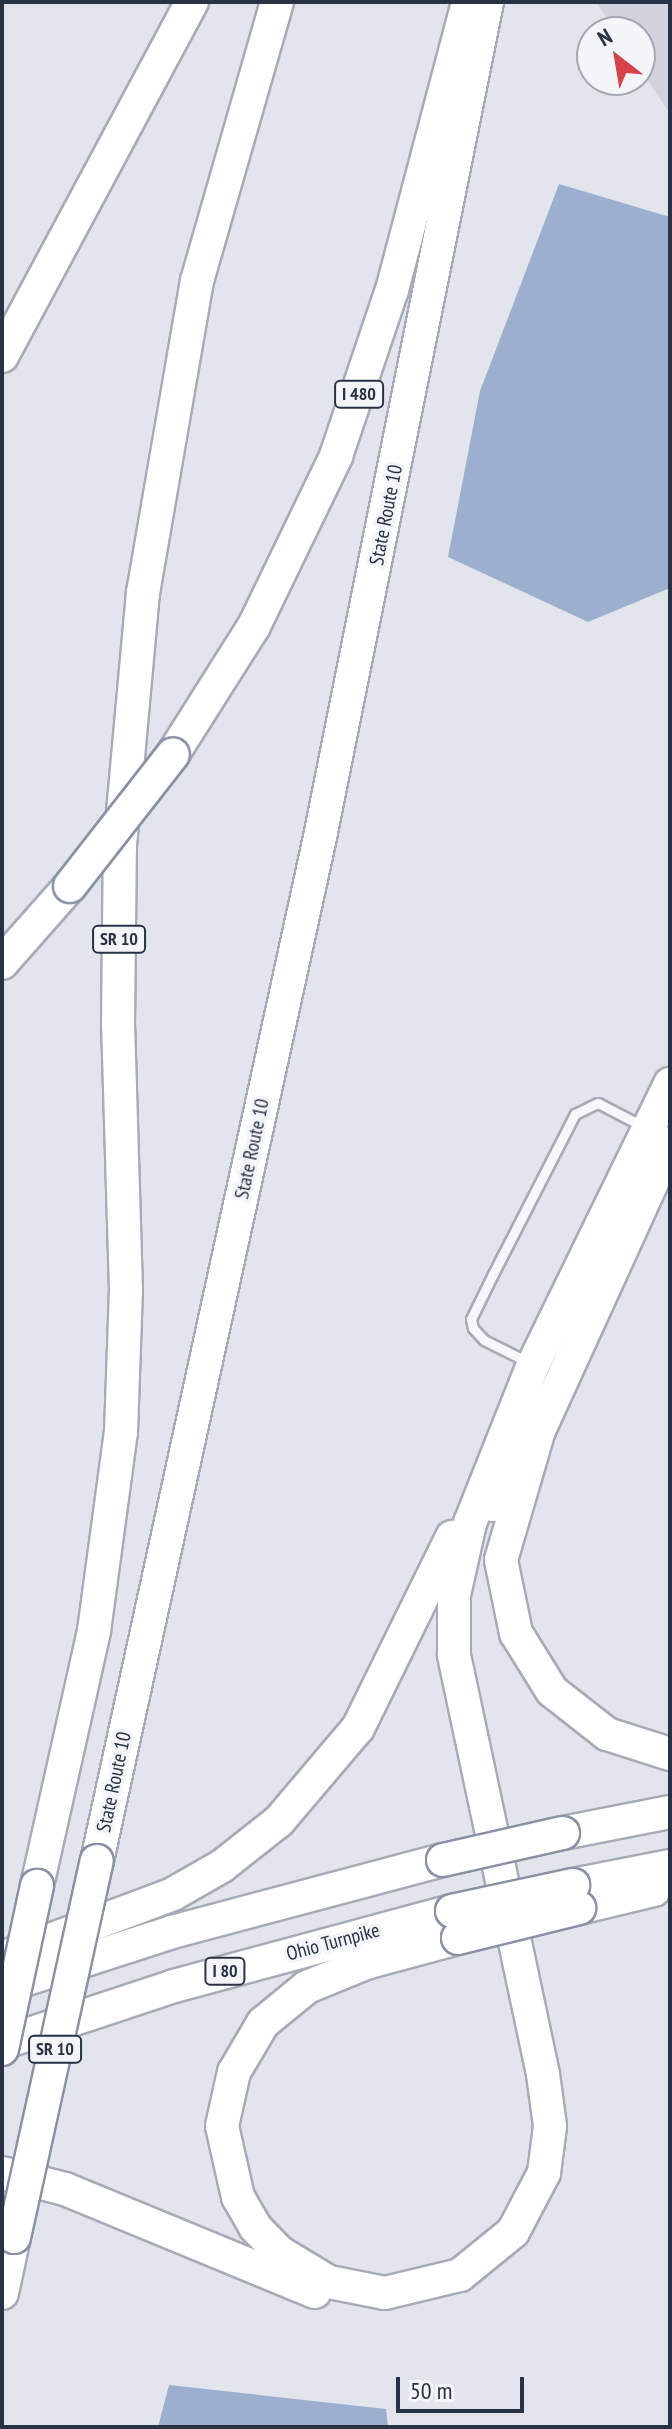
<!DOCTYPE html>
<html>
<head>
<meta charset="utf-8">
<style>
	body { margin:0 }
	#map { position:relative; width:672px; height:2429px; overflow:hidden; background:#e3e5ec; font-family:"PT Sans Narrow",sans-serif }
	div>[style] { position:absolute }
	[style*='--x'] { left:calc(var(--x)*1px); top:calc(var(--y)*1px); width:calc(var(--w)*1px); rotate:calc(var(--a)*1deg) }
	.built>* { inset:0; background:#d1d4de }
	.water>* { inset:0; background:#9cafce }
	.roads { filter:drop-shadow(2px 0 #a7abb7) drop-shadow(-2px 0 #a7abb7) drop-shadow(0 2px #a7abb7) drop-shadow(0 -2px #a7abb7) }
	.lane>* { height:9px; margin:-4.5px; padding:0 4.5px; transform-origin:4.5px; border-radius:4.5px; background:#f6f7fa }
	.highway>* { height:32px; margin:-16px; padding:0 16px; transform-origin:16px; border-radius:16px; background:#fff }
	.bridges { filter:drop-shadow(2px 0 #8991a4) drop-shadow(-2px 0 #8991a4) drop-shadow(0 2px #8991a4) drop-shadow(0 -2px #8991a4) }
	.highway-bridge>* { height:32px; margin:-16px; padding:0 16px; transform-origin:16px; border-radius:16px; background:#fff }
	span { translate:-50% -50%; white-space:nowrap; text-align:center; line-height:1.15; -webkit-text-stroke:7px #f3f5f9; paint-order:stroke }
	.shield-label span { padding:2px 6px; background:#f3f5f9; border:2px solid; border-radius:6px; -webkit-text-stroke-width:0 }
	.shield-label { font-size:18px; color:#293145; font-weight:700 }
	.street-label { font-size:20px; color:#293145 }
	.frame { position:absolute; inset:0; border:4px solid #293145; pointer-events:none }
	.north { position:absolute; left:576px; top:16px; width:80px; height:80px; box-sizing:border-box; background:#f3f5f9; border:2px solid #a2a7b1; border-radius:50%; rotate:329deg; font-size:22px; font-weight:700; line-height:32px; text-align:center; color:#293145 }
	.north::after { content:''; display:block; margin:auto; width:28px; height:36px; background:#d74248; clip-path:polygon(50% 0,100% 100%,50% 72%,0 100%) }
	.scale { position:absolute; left:396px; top:2377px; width:128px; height:36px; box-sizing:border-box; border:4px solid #293145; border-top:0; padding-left:10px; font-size:24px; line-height:28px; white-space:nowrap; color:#293145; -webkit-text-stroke:6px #f3f5f9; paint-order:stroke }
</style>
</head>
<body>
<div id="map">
	<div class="built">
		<div style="clip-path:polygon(596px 2px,670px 2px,670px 114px,640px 69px,640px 32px,616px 32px)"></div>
	</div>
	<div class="water">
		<div style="clip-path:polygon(559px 184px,670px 217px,670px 588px,588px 622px,448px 557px,480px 391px)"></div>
		<div style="clip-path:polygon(169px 2385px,386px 2409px,388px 2427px,158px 2427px)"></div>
	</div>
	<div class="roads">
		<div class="lane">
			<div style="--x:530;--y:1363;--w:51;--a:-153.4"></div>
			<div style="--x:484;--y:1340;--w:16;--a:-133"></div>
			<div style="--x:473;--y:1328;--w:9;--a:-103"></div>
			<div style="--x:471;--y:1319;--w:50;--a:-63.9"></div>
			<div style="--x:493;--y:1274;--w:180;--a:-62.9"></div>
			<div style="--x:575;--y:1114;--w:25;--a:-26"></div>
			<div style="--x:598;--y:1103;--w:52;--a:27.6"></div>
		</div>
		<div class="highway">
			<div style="--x:2;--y:356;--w:402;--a:-61.8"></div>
			<div style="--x:173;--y:754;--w:151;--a:-57.7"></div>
			<div style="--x:254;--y:626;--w:189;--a:-64.2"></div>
			<div style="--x:336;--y:456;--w:175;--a:-71.4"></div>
			<div style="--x:392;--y:290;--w:290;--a:-75.2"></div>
			<div style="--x:2;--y:963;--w:103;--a:-48.6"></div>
			<div style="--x:670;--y:1143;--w:315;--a:114.5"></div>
			<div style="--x:539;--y:1430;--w:135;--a:106.3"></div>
			<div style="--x:501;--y:1560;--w:75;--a:78.4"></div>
			<div style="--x:516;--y:1633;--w:68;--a:58.2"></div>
			<div style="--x:552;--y:1691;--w:70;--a:38"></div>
			<div style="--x:607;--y:1734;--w:66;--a:17.6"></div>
			<div style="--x:493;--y:1505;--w:88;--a:-58.5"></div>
			<div style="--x:563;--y:1833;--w:109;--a:-11.1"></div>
			<div style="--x:97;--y:1861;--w:1048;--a:-77.71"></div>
			<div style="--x:320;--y:837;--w:852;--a:-78.69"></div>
			<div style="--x:573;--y:1885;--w:99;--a:-11.1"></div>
			<div style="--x:37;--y:1886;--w:261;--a:-77.4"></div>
			<div style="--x:94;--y:1631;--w:201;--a:-82.3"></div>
			<div style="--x:121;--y:1432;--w:141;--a:-88"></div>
			<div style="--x:126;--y:1291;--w:265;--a:-91.7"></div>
			<div style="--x:118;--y:1026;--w:181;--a:-89.4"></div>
			<div style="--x:120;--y:845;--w:253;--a:-84.8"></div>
			<div style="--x:143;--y:593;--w:317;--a:-80.2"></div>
			<div style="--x:197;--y:281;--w:290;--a:-74"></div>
			<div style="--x:579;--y:1908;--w:77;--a:-13.5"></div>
			<div style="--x:458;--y:1938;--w:95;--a:164.8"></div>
			<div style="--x:366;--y:1963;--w:64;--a:157.9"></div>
			<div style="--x:307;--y:1987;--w:57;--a:140.7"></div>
			<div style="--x:263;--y:2023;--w:57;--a:120.6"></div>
			<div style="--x:234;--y:2072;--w:55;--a:102.5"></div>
			<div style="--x:222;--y:2126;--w:73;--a:77.3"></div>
			<div style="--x:238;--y:2197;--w:34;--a:60"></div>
			<div style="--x:255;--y:2227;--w:35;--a:46"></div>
			<div style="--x:279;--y:2252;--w:58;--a:31"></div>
			<div style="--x:329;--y:2282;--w:57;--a:11.1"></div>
			<div style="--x:385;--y:2293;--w:77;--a:-13.5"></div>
			<div style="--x:460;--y:2275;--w:68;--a:-39.1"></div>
			<div style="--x:513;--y:2232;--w:67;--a:-62.3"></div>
			<div style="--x:544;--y:2173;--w:47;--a:-82.7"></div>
			<div style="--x:550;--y:2126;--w:52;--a:-97.7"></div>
			<div style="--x:543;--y:2074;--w:429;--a:-102"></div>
			<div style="--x:454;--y:1654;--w:59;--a:-90"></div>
			<div style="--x:454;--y:1595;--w:74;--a:-77.5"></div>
			<div style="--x:470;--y:1523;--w:170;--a:-68.3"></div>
			<div style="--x:533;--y:1365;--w:313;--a:-64"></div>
			<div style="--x:2;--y:1958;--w:183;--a:-20.5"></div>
			<div style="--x:173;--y:1894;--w:56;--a:-29.7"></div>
			<div style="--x:222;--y:1866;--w:73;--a:-38.3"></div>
			<div style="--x:279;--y:1821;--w:122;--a:-49.7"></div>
			<div style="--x:358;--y:1728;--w:213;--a:-63.8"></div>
			<div style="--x:2;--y:1987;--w:179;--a:-17.9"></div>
			<div style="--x:172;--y:1932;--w:280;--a:-14.9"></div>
			<div style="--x:2;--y:2043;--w:181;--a:-18.3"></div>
			<div style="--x:174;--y:1986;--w:288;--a:-15.1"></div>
			<div style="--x:2;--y:2173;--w:65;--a:14.3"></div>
			<div style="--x:65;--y:2189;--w:270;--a:22.4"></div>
			<div style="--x:2;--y:2293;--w:57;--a:-77.9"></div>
		</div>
	</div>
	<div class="bridges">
		<div class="highway-bridge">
			<div style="--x:70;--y:886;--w:167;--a:-52"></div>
			<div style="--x:443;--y:1860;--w:123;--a:-12.7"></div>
			<div style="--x:452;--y:1911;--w:124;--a:-12.1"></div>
			<div style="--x:458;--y:1938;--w:125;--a:-13.9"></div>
			<div style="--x:2;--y:2049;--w:167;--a:-77.9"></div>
			<div style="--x:14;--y:2237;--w:385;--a:-77.6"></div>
		</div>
	</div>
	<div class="shield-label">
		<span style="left:359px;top:394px">I 480</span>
		<span style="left:119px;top:939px">SR 10</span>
		<span style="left:225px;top:1971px">I 80</span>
		<span style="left:55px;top:2049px">SR 10</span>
	</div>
	<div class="street-label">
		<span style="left:386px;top:515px;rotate:-79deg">State Route 10</span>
		<span style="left:252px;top:1149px;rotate:-78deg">State Route 10</span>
		<span style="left:114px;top:1782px;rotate:-78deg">State Route 10</span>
		<span style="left:333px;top:1942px;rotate:-15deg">Ohio Turnpike</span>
	</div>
	<div class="frame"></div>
	<div class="north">N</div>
	<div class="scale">50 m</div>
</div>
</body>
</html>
